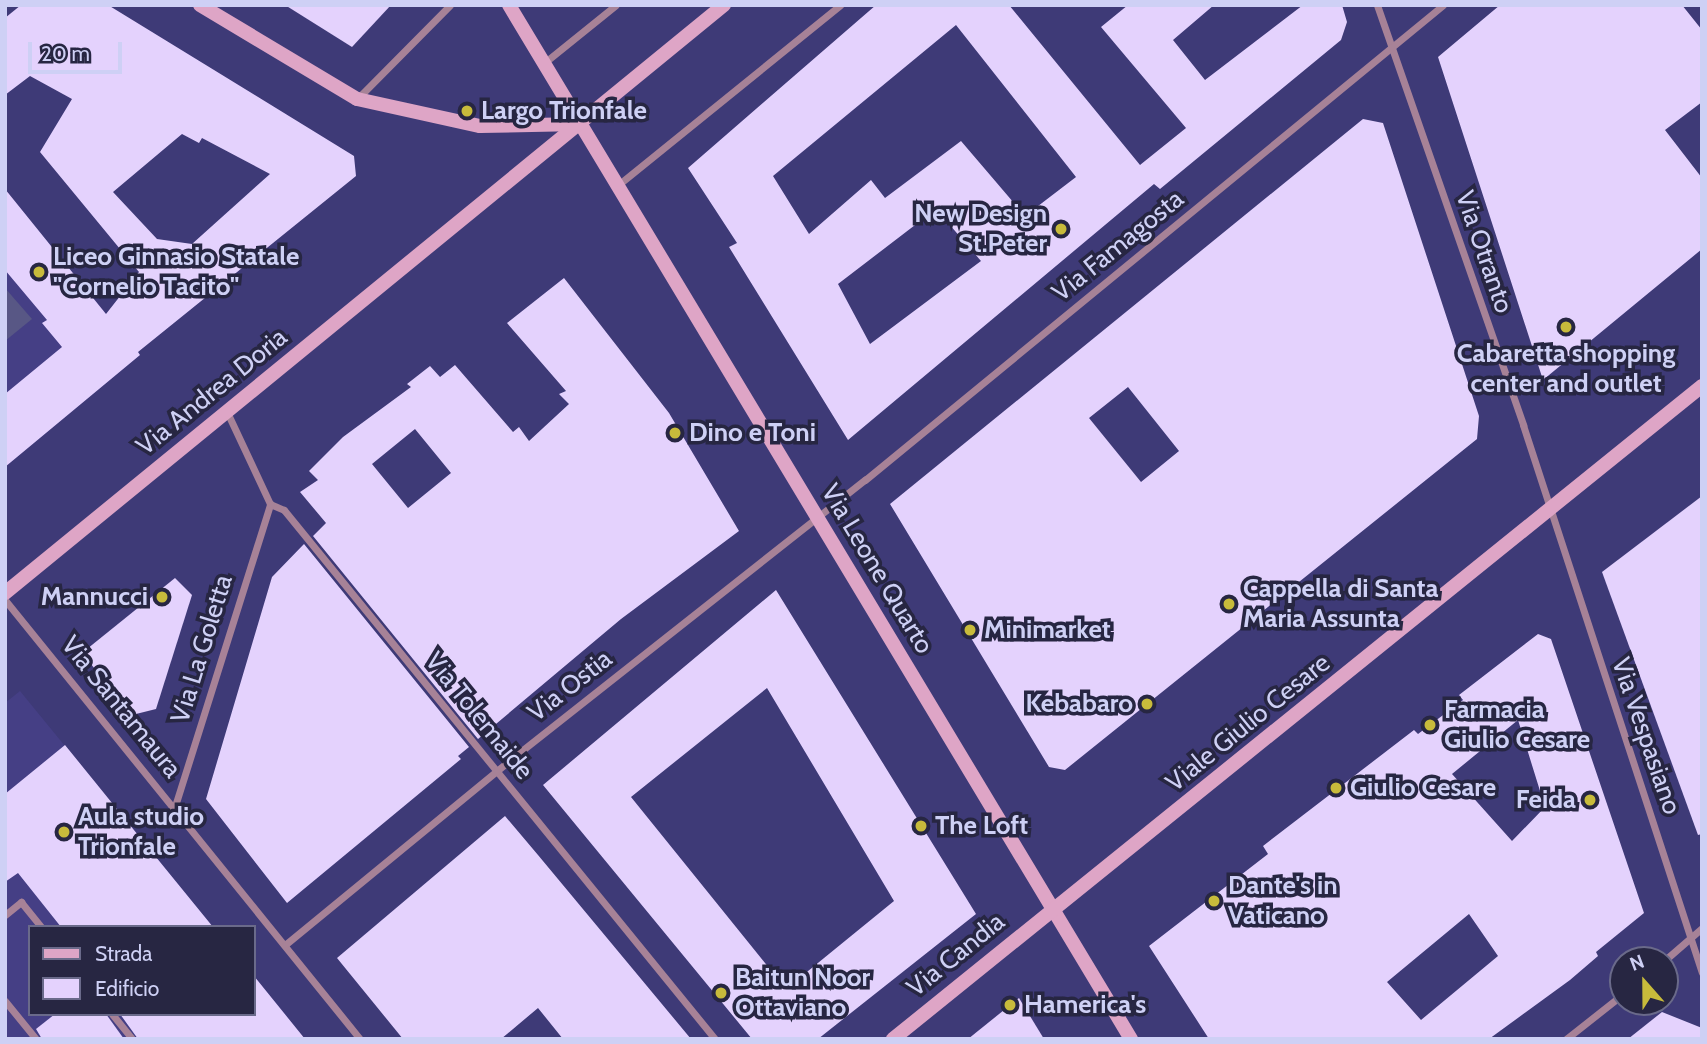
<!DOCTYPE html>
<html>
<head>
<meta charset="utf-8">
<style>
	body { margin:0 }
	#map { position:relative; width:1707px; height:1044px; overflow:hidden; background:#3e3a77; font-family:Cabin,sans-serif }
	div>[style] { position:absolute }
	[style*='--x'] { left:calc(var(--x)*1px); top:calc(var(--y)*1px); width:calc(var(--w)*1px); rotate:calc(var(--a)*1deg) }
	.built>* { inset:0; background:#453f85 }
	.green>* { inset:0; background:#585785 }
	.building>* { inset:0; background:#e4d2fd }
	.street>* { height:7px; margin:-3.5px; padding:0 3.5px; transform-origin:3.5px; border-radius:3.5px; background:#a78297 }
	.secondary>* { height:14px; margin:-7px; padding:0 7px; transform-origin:7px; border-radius:7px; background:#dea5c6 }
	.dots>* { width:19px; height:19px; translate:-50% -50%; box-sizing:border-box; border:4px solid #272642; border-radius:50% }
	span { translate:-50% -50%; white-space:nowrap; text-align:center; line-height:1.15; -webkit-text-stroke:7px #272642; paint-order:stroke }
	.poi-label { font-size:26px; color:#ced0f5; font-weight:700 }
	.left { translate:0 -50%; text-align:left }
	.right { translate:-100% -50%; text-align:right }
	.street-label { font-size:26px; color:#ced0f5 }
	.frame { position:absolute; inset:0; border:7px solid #ced0f5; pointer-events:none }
	.legend { position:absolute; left:28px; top:925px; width:228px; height:91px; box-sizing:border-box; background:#272642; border:2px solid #6a6a8a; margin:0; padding:9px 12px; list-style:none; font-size:21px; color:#ced0f5 }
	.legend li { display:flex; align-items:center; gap:14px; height:35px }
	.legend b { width:35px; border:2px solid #6a6a8a }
	.north { position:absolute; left:1609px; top:946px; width:70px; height:70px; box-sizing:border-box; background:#272642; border:2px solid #6a6a8a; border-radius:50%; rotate:339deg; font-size:19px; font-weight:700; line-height:28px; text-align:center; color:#ced0f5 }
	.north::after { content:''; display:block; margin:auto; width:24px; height:32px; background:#c8bb3b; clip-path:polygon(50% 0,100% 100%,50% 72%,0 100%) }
	.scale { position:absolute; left:28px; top:42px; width:94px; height:32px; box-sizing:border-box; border:4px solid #ced0f5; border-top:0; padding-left:9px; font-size:21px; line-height:24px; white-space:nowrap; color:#ced0f5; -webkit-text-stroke:5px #272642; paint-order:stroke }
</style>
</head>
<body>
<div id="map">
	<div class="built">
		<div style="clip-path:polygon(5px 190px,140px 355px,5px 467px)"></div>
		<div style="clip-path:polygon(20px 691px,213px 927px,30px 927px,30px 1014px,254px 1014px,254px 976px,290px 1020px,266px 1039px,5px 1039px,5px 703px)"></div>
	</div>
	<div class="green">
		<div style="clip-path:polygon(5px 288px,32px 319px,5px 341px)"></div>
	</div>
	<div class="building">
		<div style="clip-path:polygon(evenodd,21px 5px,108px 5px,354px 156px,356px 176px,138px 352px,140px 355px,5px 467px,5px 394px,62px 347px,42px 323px,47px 320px,5px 270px,5px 189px,106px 314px,139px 272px,40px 152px,72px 99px,30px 76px,5px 95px,5px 18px,21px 5px,182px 134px,199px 143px,202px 138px,270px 174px,192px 244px,157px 239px,113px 192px,182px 134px)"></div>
		<div style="clip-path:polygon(285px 5px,391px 5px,352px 47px)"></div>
		<div style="clip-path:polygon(evenodd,876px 5px,1009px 5px,1140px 165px,1186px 128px,1101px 27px,1128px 5px,1214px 5px,1173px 40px,1205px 80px,1303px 5px,1342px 5px,1347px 22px,1341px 40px,1160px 189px,1154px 184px,848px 440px,729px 247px,737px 243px,688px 168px,876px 5px,956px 25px,1076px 177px,1025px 216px,961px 141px,885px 198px,871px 180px,809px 234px,773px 176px,956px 25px,876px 5px,936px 209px,981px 261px,870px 344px,838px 284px,936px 209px)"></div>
		<div style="clip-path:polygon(1500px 5px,1682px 5px,1702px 30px,1702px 102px,1665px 130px,1702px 178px,1702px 249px,1543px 380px,1438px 57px)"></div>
		<div style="clip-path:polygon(evenodd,1363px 119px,1383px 123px,1479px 416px,1477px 439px,1065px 770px,1049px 767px,890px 504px,1363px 119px,1128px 387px,1179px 451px,1141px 482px,1089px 418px,1128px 387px)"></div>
		<div style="clip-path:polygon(evenodd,564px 278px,669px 413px,739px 531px,621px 619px,478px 739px,313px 536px,326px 523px,300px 492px,318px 480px,309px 471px,343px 437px,411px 387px,407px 384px,430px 366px,440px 377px,455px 365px,513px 432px,519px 427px,529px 441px,569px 404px,559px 394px,566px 391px,507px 323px,564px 278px,415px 429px,451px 473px,408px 508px,372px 464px,415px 429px)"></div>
		<div style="clip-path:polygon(1702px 496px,1702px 834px,1698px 835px,1602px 572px)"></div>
		<div style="clip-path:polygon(304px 544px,469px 747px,458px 756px,461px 759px,287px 903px,206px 799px,272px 577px)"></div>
		<div style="clip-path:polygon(175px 578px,192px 595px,156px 709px,132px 715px,82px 653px)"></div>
		<div style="clip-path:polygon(evenodd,776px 590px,976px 914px,818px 1039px,752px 1039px,543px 785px,776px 590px,767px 688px,894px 901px,786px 989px,631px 797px,767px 688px)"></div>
		<div style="clip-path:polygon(evenodd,1538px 634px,1551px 639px,1644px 913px,1596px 952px,1598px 956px,1570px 980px,1489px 1039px,1209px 1039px,1149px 946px,1268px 854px,1263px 846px,1414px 730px,1418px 734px,1463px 700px,1459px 695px,1538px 634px,1518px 720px,1545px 807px,1512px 841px,1452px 774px,1518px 720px,1538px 634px,1469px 914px,1498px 956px,1421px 1020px,1387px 982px,1469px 914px)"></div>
		<div style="clip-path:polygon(65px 745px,138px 835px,213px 927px,61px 927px,18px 873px,5px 882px,5px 794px)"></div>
		<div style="clip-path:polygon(505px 816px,538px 855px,691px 1039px,563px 1039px,538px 1008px,501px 1039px,403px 1039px,337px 958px)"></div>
		<div style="clip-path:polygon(254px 976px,305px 1039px,138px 1039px,120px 1014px,254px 1014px)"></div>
		<div style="clip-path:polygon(1019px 998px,1044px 1039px,968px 1039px)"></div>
		<div style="clip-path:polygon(1662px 1012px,1702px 1028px,1702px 1039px,1628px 1039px)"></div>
		<div style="clip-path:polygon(55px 1014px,106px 1014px,124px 1039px,42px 1039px,36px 1029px)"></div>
	</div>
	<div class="street">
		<div style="--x:1377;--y:5;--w:445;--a:70.8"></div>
		<div style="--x:1523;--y:425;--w:576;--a:71.91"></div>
		<div style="--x:544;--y:63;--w:92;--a:-38.9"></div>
		<div style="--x:357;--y:99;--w:132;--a:-45.3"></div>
		<div style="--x:618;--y:185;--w:286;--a:-39"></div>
		<div style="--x:227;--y:412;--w:102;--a:64.9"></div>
		<div style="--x:270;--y:504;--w:15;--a:23"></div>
		<div style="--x:284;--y:510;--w:682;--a:50.83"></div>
		<div style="--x:5;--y:600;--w:565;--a:51.04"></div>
		<div style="--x:175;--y:806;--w:317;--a:-72.5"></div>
		<div style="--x:5;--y:915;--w:21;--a:-39"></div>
		<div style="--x:21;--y:902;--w:32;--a:51"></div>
		<div style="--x:286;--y:944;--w:296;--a:-39.4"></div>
		<div style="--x:515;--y:756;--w:446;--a:-38.3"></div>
		<div style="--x:865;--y:480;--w:748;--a:-39.41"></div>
		<div style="--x:1665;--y:960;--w:49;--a:-40.9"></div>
		<div style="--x:5;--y:1001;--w:49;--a:50.8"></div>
		<div style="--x:112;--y:1014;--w:32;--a:51"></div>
		<div style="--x:1566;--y:1039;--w:73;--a:-38.3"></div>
	</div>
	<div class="secondary">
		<div style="--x:200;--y:5;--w:183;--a:30.9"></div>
		<div style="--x:357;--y:99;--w:126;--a:12.4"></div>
		<div style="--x:480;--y:126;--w:100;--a:-1.1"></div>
		<div style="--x:509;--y:5;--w:1207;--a:58.97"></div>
		<div style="--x:5;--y:593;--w:929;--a:-39.28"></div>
		<div style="--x:893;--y:1039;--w:1040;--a:-38.91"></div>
	</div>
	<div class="dots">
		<div style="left:467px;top:111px;background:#c8bb3b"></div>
		<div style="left:1061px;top:229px;background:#c8bb3b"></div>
		<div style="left:39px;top:272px;background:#c8bb3b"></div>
		<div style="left:1566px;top:327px;background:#c8bb3b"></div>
		<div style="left:675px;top:433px;background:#c8bb3b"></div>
		<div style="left:162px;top:597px;background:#c8bb3b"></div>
		<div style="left:1229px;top:604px;background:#c8bb3b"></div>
		<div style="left:970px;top:630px;background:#c8bb3b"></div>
		<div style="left:1147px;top:704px;background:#c8bb3b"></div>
		<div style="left:1430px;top:725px;background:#c8bb3b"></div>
		<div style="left:1336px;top:788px;background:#c8bb3b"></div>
		<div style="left:1590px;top:800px;background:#c8bb3b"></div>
		<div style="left:921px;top:826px;background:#c8bb3b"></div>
		<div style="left:64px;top:832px;background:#c8bb3b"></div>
		<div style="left:1214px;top:901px;background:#c8bb3b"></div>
		<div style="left:721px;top:993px;background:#c8bb3b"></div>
		<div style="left:1010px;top:1005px;background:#c8bb3b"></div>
	</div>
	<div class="poi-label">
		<span class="left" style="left:481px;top:111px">Largo Trionfale</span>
		<span class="right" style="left:1047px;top:229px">New Design<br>St.Peter</span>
		<span class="left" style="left:53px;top:272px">Liceo Ginnasio Statale<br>"Cornelio Tacito"</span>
		<span style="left:1566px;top:369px">Cabaretta shopping<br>center and outlet</span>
		<span class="left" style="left:689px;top:433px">Dino e Toni</span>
		<span class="left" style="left:1243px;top:604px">Cappella di Santa<br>Maria Assunta</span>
		<span class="right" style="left:148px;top:597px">Mannucci</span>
		<span class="left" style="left:984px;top:630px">Minimarket</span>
		<span class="right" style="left:1133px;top:704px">Kebabaro</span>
		<span class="left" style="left:1444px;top:725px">Farmacia<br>Giulio Cesare</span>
		<span class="left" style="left:1350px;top:788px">Giulio Cesare</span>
		<span class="right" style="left:1576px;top:800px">Feida</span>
		<span class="left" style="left:78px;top:832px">Aula studio<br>Trionfale</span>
		<span class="left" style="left:935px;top:826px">The Loft</span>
		<span class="left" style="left:1228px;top:901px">Dante's in<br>Vaticano</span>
		<span class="left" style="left:735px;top:993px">Baitun Noor<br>Ottaviano</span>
		<span class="left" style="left:1024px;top:1005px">Hamerica's</span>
	</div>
	<div class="street-label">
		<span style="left:1118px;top:246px;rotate:-39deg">Via Famagosta</span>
		<span style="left:1484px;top:252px;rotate:71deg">Via Otranto</span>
		<span style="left:212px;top:392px;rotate:-39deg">Via Andrea Doria</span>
		<span style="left:877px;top:569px;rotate:59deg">Via Leone Quarto</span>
		<span style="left:202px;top:649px;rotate:-73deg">Via La Goletta</span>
		<span style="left:570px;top:686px;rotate:-38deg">Via Ostia</span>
		<span style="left:121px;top:707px;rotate:51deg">Via Santamaura</span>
		<span style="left:479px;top:716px;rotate:51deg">Via Tolemaide</span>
		<span style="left:1248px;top:723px;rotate:-39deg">Viale Giulio Cesare</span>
		<span style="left:1646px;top:736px;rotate:71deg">Via Vespasiano</span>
		<span style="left:956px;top:955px;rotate:-39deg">Via Candia</span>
	</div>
	<div class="frame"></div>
	<ul class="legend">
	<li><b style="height:9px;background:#dea5c6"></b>Strada</li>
	<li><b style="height:19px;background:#e4d2fd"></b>Edificio</li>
	</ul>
	<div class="north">N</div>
	<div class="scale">20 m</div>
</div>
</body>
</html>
